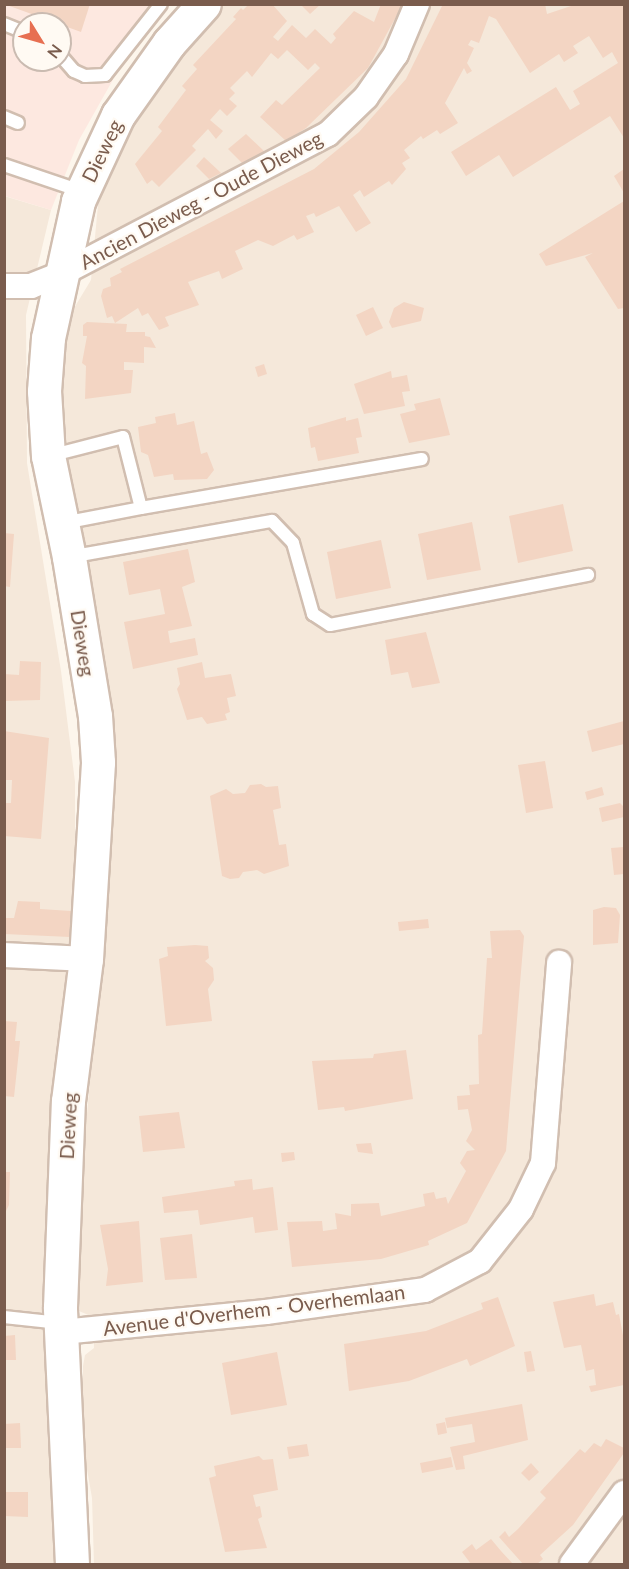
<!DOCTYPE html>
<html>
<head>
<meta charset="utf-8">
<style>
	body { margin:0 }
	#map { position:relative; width:629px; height:1569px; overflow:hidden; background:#fdf6ec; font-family:Lato,sans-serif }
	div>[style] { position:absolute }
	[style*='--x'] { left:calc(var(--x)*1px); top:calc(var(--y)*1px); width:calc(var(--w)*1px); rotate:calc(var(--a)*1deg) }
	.residential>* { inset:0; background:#f5e8da }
	.commercial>* { inset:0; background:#fde8e0 }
	.building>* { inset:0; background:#f3d5c3 }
	.roads { filter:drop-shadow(2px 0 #d1beb0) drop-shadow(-2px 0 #d1beb0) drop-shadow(0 2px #d1beb0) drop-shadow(0 -2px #d1beb0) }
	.lane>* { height:12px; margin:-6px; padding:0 6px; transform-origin:6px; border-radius:6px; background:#fff }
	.street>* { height:24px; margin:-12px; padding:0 12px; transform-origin:12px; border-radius:12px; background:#fff }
	.secondary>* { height:33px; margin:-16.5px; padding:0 16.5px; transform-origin:16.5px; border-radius:16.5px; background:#fff }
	span { translate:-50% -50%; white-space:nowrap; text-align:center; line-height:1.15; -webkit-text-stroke:4.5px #fffaf3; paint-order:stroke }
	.street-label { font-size:20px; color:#7a5c4d }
	.frame { position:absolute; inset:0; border:6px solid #7a5c4d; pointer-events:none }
	.north { position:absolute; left:12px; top:12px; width:60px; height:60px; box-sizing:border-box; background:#fffaf3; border:2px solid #cabbb1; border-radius:50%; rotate:127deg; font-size:16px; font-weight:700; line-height:24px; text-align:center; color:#7a5c4d }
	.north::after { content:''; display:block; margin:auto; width:21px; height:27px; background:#e76f51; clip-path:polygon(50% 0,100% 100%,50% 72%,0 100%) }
</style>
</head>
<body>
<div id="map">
	<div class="residential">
		<div style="clip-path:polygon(221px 5px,624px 5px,624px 1564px,94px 1564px,92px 1498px,83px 1446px,83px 1366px,85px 1355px,94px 1348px,93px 1317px,79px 1311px,77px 1221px,104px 931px,99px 663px,60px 428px,60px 362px,65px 323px,91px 280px,99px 194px,156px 85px)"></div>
		<div style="clip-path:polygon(4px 196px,51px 210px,26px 315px,27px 463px,61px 671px,75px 782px,75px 902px,51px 1314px,54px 1564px,4px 1564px)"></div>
	</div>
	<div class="commercial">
		<div style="clip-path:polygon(evenodd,4px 5px,167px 5px,128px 53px,79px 140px,51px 210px,5px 196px,4px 5px,24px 24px,60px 24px,60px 60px,24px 60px,24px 24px)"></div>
	</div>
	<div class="building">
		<div style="clip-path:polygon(4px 4px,90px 4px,81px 32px)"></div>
		<div style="clip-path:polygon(249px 4px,272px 4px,287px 21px,273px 37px,278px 41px,292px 25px,306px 38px,315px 29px,331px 44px,336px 38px,333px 34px,354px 11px,374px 22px,381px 4px,403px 4px,368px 68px,306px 128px,286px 141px,260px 117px,276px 100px,282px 105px,320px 68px,315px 63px,308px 70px,287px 50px,278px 59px,271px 53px,252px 77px,247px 71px,230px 88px,235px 93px,229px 99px,237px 106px,227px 116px,220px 109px,210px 120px,223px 131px,216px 139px,208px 129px,192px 146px,196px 150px,159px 187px,152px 180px,147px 184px,135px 164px,162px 131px,158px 127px,186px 90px,182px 86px,197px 69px,193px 65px,236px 19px,233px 17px,241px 8px,243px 10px)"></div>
		<div style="clip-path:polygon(300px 4px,321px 4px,310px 14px)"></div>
		<div style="clip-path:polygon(443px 4px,545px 4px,547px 14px,577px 4px,624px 4px,624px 138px,610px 116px,513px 177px,499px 155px,466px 176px,451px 152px,556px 87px,570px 110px,580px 104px,573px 91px,618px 63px,612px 52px,603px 58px,589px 36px,573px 46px,578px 53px,564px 62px,559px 54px,530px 73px,496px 19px,489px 16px,479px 43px,471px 40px,468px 45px,474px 48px,467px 63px,472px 71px,467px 74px,464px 68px,445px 103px,458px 123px,440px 134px,437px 130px,423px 139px,421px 136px,404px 150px,410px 158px,402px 163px,406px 169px,392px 185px,389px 181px,364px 197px,360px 190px,353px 195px,371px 223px,356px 232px,339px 206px,316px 217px,314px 213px,306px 216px,314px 232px,297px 240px,294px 235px,273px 246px,258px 240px,235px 251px,243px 269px,222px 279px,219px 271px,188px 282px,199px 305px,165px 317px,169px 326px,159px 330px,148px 313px,142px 316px,138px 308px,115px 323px,112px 316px,107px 318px,101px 296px,103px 289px,111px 286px,110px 278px,122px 272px,120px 269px,314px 169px,359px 132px,406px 79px)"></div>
		<div style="clip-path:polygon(246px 134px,265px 152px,243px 164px,228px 149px)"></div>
		<div style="clip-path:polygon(204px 157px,220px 172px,221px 173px,209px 179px,196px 166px)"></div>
		<div style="clip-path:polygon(624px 169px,624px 193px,614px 176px)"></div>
		<div style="clip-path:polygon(624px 201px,624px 308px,618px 309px,585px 257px,593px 253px,546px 266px,539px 254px)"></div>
		<div style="clip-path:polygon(404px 302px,424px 308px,421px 321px,392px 328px,389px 322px,394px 308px)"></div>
		<div style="clip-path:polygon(373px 307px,383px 328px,366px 336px,356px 315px)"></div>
		<div style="clip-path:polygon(87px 322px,127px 324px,126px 332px,145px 332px,145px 336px,150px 337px,156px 348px,144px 347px,144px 363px,124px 362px,124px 370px,133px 370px,131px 393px,85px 399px,86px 366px,82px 363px,87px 336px,83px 336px,83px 325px)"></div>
		<div style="clip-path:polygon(264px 364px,267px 374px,258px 377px,255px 367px)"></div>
		<div style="clip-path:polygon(391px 371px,392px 378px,407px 375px,410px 391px,402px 392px,405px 406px,364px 414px,354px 384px)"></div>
		<div style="clip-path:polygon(440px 398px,450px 435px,409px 443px,400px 414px,416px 410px,414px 404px)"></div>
		<div style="clip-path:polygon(175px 413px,177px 425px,194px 421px,201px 454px,207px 452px,214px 470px,207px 479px,174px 480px,173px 474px,154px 477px,148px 455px,141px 452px,138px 427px,156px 423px,155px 417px)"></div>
		<div style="clip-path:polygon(346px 417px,346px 421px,358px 418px,362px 437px,356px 438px,359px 453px,318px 461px,315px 447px,311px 448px,308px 428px)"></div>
		<div style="clip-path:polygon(563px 504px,573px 551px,518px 563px,509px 516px)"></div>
		<div style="clip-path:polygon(472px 522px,481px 570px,427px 580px,418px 534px)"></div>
		<div style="clip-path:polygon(4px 533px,14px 534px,10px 587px,4px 586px)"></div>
		<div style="clip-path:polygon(381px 540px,391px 588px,336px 599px,327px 552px)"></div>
		<div style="clip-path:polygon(188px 549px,195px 582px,182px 587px,192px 626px,168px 631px,170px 643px,195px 638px,198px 655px,133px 669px,124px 622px,165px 614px,160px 589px,129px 595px,123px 562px)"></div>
		<div style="clip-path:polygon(426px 632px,440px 683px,412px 688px,408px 672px,391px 675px,385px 640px)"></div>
		<div style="clip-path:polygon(20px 661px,41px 662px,40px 700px,4px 701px,4px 674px,19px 675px)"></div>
		<div style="clip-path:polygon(202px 662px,205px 678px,231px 674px,236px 696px,227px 698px,230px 712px,225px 714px,227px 720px,207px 724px,202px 717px,187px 720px,177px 689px,180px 684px,177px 668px)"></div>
		<div style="clip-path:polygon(624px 721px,624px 744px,592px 752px,587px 731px)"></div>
		<div style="clip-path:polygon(4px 731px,49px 738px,41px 839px,4px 836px,4px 803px,11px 803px,12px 780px,4px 780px)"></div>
		<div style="clip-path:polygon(545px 761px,553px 808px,526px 813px,518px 765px)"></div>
		<div style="clip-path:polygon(261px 784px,266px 787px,278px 786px,281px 808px,273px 810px,276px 827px,279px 845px,286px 844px,289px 866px,264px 874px,257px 870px,243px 872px,239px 878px,230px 879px,222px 876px,210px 796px,226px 789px,233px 794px,245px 793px,250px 785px)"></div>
		<div style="clip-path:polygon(602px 787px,604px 795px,587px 800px,585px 792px)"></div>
		<div style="clip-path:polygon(620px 803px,624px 807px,624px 817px,602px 822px,599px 808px)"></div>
		<div style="clip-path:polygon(624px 847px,624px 874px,614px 875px,611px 848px)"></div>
		<div style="clip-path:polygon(18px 901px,40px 902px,40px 909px,71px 911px,70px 937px,4px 934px,4px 918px,14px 918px)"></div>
		<div style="clip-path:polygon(604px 907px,616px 908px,620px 915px,618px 943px,593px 945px,593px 910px)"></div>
		<div style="clip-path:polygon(428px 919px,429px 928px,399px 931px,398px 922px)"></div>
		<div style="clip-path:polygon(520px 930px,524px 936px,506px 1151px,467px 1223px,428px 1241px,429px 1245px,381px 1259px,292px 1267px,287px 1222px,322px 1221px,323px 1231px,337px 1229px,335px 1213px,351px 1216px,351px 1204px,379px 1203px,381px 1216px,425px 1206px,423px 1194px,434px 1192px,436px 1199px,446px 1197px,448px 1204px,466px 1171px,460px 1163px,467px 1151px,475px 1150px,466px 1141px,472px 1130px,468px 1109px,458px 1110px,457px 1096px,470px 1095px,469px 1085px,479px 1084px,478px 1035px,482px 1034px,487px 958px,492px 958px,490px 931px)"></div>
		<div style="clip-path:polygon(195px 945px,208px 946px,209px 958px,205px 961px,213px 968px,214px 980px,208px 989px,212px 1021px,166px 1026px,159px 959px,168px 956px,167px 947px)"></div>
		<div style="clip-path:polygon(4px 1021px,17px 1022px,15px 1041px,20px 1041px,14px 1097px,4px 1096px)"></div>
		<div style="clip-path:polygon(406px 1050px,413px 1099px,345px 1111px,344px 1107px,318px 1110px,312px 1061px,373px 1058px,374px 1054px)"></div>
		<div style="clip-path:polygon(179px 1112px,185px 1148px,143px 1152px,139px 1116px)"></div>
		<div style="clip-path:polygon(371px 1143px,373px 1154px,358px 1152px,356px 1144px)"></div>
		<div style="clip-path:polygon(294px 1152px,295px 1160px,282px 1162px,281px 1153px)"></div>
		<div style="clip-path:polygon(4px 1172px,10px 1172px,9px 1205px,4px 1215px)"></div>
		<div style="clip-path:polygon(252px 1179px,253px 1190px,273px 1187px,278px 1230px,255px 1233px,253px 1217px,200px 1225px,198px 1210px,164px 1213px,162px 1197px,235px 1186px,234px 1181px)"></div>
		<div style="clip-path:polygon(139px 1221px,143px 1282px,106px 1286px,108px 1269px,100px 1225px)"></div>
		<div style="clip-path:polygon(192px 1234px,197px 1278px,165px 1280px,160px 1238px)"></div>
		<div style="clip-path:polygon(594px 1294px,596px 1306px,613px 1302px,616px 1315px,619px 1314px,624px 1341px,624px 1385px,591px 1392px,589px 1386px,596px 1385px,594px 1369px,586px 1371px,581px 1345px,564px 1348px,553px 1302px)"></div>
		<div style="clip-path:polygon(498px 1297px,515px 1346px,470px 1366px,467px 1359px,409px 1381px,349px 1391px,344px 1344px,426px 1331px,483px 1309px,481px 1303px)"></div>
		<div style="clip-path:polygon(15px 1335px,16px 1360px,4px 1360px,4px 1336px)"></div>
		<div style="clip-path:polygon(531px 1351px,535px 1371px,527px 1372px,524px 1352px)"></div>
		<div style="clip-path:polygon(277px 1352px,287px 1405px,231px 1415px,222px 1363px)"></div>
		<div style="clip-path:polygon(522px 1404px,528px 1440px,463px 1456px,465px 1469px,456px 1470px,450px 1447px,475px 1442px,472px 1424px,447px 1428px,445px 1418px)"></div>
		<div style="clip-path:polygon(445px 1422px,447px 1433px,438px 1435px,436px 1424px)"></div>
		<div style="clip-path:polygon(20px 1423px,21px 1448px,4px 1448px,4px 1424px)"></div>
		<div style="clip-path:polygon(606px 1439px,624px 1448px,624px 1453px,573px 1525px,540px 1555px,543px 1559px,537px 1564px,523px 1564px,499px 1537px,505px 1531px,509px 1537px,518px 1529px,546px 1498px,540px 1492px,580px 1449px,585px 1453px,594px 1443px,601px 1447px)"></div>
		<div style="clip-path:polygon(307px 1444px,309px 1456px,289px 1459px,287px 1447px)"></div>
		<div style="clip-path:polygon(259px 1456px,263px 1460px,273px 1459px,278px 1490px,253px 1495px,256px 1507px,260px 1506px,262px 1517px,258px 1519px,267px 1548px,225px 1552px,209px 1478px,216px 1476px,214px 1466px)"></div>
		<div style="clip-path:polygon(451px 1457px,453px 1467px,422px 1473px,420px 1463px)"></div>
		<div style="clip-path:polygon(531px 1463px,539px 1472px,529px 1481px,521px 1473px)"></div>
		<div style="clip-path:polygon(4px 1492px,28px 1492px,28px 1517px,4px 1516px)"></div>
		<div style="clip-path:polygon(491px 1539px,501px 1551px,513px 1564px,471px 1564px,462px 1552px,472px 1544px,476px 1550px)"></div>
	</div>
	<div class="roads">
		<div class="lane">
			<div style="--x:4;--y:24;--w:22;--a:22"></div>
			<div style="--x:60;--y:55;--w:21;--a:49"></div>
			<div style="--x:74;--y:71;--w:12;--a:24"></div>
			<div style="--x:85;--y:76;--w:20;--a:-3"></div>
			<div style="--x:105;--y:75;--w:90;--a:-51.7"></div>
			<div style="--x:4;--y:117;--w:15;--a:23"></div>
			<div style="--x:4;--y:165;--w:81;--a:18.7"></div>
			<div style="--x:49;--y:456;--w:76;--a:-14.4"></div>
			<div style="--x:123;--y:437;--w:73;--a:75.8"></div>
			<div style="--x:141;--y:508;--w:285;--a:-9.9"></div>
			<div style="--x:63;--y:523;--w:79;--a:-10.9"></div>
			<div style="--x:69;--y:557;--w:206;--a:-10.1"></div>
			<div style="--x:272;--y:521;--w:30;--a:46"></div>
			<div style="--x:293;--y:543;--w:74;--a:74.3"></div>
			<div style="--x:313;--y:614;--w:20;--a:33"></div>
			<div style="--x:330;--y:625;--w:263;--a:-11"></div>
			<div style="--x:4;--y:1317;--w:56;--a:6.1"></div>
		</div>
		<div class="street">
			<div style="--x:4;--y:286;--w:27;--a:0"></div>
			<div style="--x:31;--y:286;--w:32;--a:-22"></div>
			<div style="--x:61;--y:274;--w:301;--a:-27.7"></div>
			<div style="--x:328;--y:134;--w:53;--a:-44.2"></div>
			<div style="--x:366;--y:97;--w:52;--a:-55.1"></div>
			<div style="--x:396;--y:54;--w:54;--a:-67.2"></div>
			<div style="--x:4;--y:955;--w:82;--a:2.8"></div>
			<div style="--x:62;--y:1332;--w:205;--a:-5.6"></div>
			<div style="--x:266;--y:1312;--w:161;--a:-7.9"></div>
			<div style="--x:425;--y:1290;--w:62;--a:-27.8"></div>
			<div style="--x:480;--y:1261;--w:66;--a:-51.7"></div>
			<div style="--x:521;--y:1209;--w:51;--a:-64.4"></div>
			<div style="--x:543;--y:1163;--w:201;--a:-85.4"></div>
			<div style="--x:572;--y:1564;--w:88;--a:-53.8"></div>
		</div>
		<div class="secondary">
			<div style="--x:72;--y:1564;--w:257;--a:-92.7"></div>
			<div style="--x:60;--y:1307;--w:206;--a:-87.8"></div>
			<div style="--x:68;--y:1101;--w:143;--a:-82.8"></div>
			<div style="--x:86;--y:959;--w:197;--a:-86.5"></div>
			<div style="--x:98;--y:762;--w:46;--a:-93.7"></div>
			<div style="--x:95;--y:716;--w:161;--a:-99.3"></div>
			<div style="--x:69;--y:557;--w:103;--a:-101.7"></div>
			<div style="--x:48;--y:456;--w:65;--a:-93.5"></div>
			<div style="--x:44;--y:391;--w:53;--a:-85.7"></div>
			<div style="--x:48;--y:338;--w:140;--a:-77.6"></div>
			<div style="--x:78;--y:201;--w:95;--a:-65.1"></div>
			<div style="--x:118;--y:115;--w:88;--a:-54.7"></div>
			<div style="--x:169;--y:43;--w:52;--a:-48.1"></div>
		</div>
	</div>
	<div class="street-label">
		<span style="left:102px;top:151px;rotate:-64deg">Dieweg</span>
		<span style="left:201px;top:200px;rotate:-28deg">Ancien Dieweg - Oude Dieweg</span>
		<span style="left:83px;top:643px;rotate:81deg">Dieweg</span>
		<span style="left:68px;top:1126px;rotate:-87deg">Dieweg</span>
		<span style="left:254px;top:1310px;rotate:-7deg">Avenue d'Overhem - Overhemlaan</span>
	</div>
	<div class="frame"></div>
	<div class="north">N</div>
</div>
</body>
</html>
